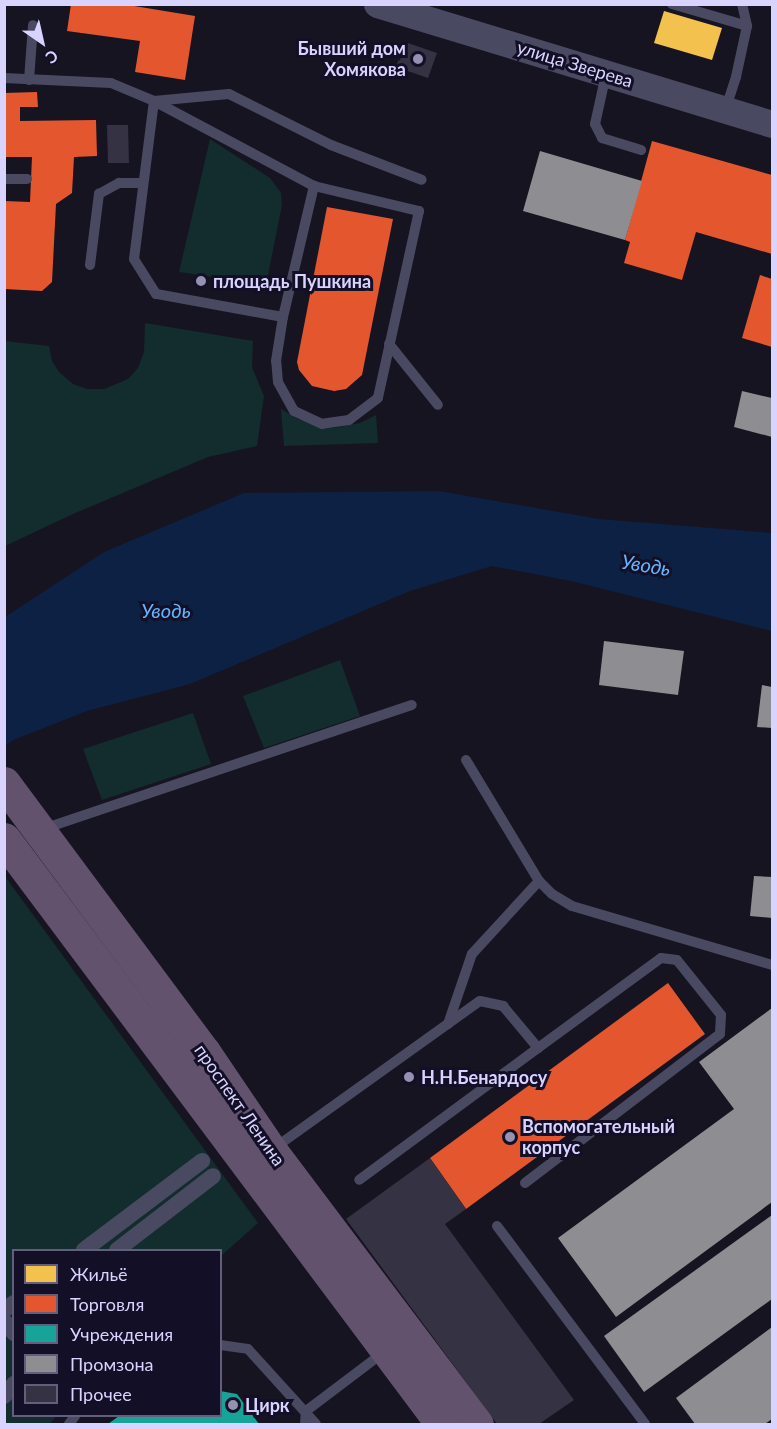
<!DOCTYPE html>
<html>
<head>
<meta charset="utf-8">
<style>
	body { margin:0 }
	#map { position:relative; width:777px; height:1429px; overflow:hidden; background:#161421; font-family:Lato,sans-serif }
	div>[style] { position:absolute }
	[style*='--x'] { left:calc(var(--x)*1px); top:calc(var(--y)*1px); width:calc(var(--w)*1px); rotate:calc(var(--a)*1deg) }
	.green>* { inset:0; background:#132c2d }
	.water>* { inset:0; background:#0d2144 }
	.homes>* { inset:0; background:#f2c14e }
	.shops>* { inset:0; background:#e4572e }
	.public>* { inset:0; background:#17a398 }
	.industry>* { inset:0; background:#8d8d92 }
	.building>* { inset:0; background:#343243 }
	.service>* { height:10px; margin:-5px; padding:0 5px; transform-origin:5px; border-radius:5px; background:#4a4962 }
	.pedestrian>* { height:16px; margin:-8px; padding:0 8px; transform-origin:8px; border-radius:8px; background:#4a4962 }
	.tertiary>* { height:27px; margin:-13.5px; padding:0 13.5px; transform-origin:13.5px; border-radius:13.5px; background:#4a4962 }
	.trunk>* { height:33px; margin:-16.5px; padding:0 16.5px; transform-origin:16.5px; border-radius:16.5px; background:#62526e }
	.dots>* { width:16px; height:16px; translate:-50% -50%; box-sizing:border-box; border:3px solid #130f26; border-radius:50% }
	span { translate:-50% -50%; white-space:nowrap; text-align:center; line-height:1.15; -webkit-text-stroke:6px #130f26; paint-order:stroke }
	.poi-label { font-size:18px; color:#d9d4ff; font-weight:700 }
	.right { translate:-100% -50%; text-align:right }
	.left { translate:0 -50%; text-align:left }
	.street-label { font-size:18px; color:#d9d4ff }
	.water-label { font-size:20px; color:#62b6ff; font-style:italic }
	.frame { position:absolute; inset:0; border:6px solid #d9d4ff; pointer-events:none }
	.legend { position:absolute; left:12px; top:1249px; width:210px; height:168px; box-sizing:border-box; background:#130f26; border:2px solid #625e7d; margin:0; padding:8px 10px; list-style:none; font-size:18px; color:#d9d4ff }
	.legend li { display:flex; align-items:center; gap:12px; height:30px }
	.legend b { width:30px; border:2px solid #625e7d }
	.north { position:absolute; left:12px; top:12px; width:60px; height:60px; -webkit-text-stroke:4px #130f26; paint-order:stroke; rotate:146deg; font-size:16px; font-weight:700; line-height:24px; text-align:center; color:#d9d4ff }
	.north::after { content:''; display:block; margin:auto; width:21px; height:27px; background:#d9d4ff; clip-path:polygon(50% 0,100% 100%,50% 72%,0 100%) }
</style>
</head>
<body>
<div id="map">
	<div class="green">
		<div style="clip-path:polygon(210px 139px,270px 178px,281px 193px,282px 205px,266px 285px,179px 272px)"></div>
		<div style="clip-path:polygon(145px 323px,253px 341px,252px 367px,264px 396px,257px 446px,208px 457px,73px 514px,5px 546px,5px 341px,49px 346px,52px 361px,59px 372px,73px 384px,87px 389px,104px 389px,128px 379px,138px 368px,144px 352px)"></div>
		<div style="clip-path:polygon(281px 409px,298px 419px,333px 428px,360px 423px,376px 415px,378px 443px,284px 446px)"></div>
		<div style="clip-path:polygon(340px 660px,360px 716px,264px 748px,243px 696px)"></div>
		<div style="clip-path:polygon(193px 713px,211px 764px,102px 800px,83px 749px)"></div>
		<div style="clip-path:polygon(4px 875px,258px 1223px,221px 1256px,220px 1250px,14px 1250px,14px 1416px,56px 1416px,50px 1424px,5px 1424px)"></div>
	</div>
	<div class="water">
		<div style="clip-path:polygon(439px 491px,599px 519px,772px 533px,772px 631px,571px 581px,492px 566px,410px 591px,190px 684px,87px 711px,13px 740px,5px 746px,5px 617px,104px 552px,244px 493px)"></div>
	</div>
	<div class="homes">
		<div style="clip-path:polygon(664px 11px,722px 28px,712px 60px,654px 43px)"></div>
	</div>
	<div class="shops">
		<div style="clip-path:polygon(71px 4px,122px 4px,195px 16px,185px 80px,135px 72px,140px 41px,67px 31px)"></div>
		<div style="clip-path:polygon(37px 92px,38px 107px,20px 107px,20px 121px,96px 120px,97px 156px,74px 157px,72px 193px,56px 204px,52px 282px,42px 291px,4px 289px,4px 201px,30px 202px,32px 157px,4px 157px,4px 93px)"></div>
		<div style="clip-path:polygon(652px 141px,772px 175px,772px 254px,696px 232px,682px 280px,624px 263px,630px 242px,625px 240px)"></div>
		<div style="clip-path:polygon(327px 207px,393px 219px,362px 375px,346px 389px,334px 391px,312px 386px,299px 370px,297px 362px)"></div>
		<div style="clip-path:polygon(760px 275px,772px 279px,772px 347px,742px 338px)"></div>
		<div style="clip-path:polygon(668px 983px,705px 1034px,466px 1209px,430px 1158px)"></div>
	</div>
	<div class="public">
		<div style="clip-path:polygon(220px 1391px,237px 1394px,259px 1424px,108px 1424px,119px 1416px,220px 1416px)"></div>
	</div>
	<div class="industry">
		<div style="clip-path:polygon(540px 151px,642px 181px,625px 240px,523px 211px)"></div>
		<div style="clip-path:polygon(742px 391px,772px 398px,772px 437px,734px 427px)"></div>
		<div style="clip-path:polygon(604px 641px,684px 651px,678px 695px,599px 685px)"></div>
		<div style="clip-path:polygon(762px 685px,772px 687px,772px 728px,757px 727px)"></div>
		<div style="clip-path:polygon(754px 876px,772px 877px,772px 918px,750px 916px)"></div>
		<div style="clip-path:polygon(772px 1008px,772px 1202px,616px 1317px,558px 1238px,734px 1109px,699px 1062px)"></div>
		<div style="clip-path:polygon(772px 1215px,772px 1299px,644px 1392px,604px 1336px)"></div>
		<div style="clip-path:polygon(772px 1327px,772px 1419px,765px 1424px,695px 1424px,676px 1398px)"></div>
	</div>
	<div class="building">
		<div style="clip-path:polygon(405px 42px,437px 53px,428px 78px,396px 67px)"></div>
		<div style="clip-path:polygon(107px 125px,128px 125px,129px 163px,108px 163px)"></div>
		<div style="clip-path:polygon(430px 1158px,466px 1209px,445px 1224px,574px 1400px,539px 1424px,497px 1424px,346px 1219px)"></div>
	</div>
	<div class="service">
		<div style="--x:672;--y:4;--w:78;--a:16.3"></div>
		<div style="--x:747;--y:26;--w:52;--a:102.2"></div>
		<div style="--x:736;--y:77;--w:35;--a:108"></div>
		<div style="--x:742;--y:4;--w:23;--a:77"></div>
		<div style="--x:606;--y:74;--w:51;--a:102.4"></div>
		<div style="--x:595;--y:124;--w:16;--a:63"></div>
		<div style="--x:602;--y:138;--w:41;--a:17.1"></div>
		<div style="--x:4;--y:78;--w:107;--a:2.7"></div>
		<div style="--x:111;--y:83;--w:47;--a:22.7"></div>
		<div style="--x:154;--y:101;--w:181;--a:28"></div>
		<div style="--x:314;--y:186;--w:108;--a:13.4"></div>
		<div style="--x:419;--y:211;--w:191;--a:102.4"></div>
		<div style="--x:378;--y:398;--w:36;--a:143"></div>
		<div style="--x:349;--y:420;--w:27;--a:172"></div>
		<div style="--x:322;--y:424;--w:31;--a:-155"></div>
		<div style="--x:294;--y:411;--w:33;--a:-119"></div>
		<div style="--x:278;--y:382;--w:21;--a:-95"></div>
		<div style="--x:276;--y:361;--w:45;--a:-81"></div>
		<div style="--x:283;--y:317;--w:135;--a:-76.7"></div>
		<div style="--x:29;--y:80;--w:55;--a:-85.8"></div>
		<div style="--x:4;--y:179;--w:23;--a:0"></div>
		<div style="--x:90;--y:265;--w:72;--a:-82.8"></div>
		<div style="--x:99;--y:194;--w:23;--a:-29"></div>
		<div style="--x:119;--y:183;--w:23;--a:0"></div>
		<div style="--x:283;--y:317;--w:129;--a:-169.7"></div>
		<div style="--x:156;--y:294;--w:41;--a:-122.2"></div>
		<div style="--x:134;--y:259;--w:159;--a:-82.8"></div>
		<div style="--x:154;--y:101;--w:75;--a:-5.3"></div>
		<div style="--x:229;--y:94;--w:114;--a:26.6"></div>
		<div style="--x:331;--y:145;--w:97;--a:21"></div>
		<div style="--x:389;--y:344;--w:78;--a:51.2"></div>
		<div style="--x:466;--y:760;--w:141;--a:58.9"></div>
		<div style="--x:539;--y:881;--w:18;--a:45"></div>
		<div style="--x:552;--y:894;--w:23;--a:31"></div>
		<div style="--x:572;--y:906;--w:209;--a:16.4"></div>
		<div style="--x:43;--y:829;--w:389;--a:-18.6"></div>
		<div style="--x:448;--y:1024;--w:74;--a:-71.1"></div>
		<div style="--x:472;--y:954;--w:99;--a:-47.5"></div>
		<div style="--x:273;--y:1149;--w:254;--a:-35.6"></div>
		<div style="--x:480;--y:1001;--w:24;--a:12"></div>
		<div style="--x:503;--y:1006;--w:55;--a:50.2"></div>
		<div style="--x:538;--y:1048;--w:222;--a:143.6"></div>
		<div style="--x:525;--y:1183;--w:245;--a:-37.4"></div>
		<div style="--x:720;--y:1034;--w:19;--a:-87"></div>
		<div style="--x:721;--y:1015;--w:70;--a:-128.7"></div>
		<div style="--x:677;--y:960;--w:16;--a:-173"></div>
		<div style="--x:661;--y:958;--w:152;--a:143.8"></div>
		<div style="--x:497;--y:1226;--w:247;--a:53.2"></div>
		<div style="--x:220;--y:1345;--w:28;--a:8"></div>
		<div style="--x:248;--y:1349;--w:101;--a:47.8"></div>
		<div style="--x:69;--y:1424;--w:10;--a:-53"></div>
		<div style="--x:305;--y:1424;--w:13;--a:-86"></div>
		<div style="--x:306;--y:1411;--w:98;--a:-37.1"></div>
	</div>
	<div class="pedestrian">
		<div style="--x:84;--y:1250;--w:148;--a:-37"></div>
		<div style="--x:117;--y:1250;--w:121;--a:-37.6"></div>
		<div style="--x:4;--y:1310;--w:12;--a:-35"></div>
		<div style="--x:4;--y:1321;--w:16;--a:50"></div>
		<div style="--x:4;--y:1396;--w:16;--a:-50"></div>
	</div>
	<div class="tertiary">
		<div style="--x:377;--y:4;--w:413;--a:16.9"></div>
	</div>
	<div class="trunk">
		<div style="--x:4;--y:783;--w:335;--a:53.4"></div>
		<div style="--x:204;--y:1052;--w:120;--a:55.9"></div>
		<div style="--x:271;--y:1151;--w:342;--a:53"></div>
		<div style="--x:4;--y:839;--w:731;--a:53.18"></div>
	</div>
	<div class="dots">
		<div style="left:418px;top:59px;background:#9591b1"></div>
		<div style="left:201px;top:281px;background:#9591b1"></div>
		<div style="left:409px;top:1077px;background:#9591b1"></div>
		<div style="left:510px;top:1137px;background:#9591b1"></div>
		<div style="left:233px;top:1405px;background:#9591b1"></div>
	</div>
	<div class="poi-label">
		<span class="right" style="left:406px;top:59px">Бывший дом<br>Хомякова</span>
		<span class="left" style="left:213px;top:281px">площадь Пушкина</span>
		<span class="left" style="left:421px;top:1077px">Н.Н.Бенардосу</span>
		<span class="left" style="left:522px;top:1137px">Вспомогательный<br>корпус</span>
		<span class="left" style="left:245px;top:1405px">Цирк</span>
	</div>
	<div class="street-label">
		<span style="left:575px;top:64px;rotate:17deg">улица Зверева</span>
		<span style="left:240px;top:1105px;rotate:55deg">проспект Ленина</span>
	</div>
	<div class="water-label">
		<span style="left:646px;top:565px;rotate:9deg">Уводь</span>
		<span style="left:166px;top:610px">Уводь</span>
	</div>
	<div class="frame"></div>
	<ul class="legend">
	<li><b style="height:16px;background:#f2c14e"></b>Жильё</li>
	<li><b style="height:16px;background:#e4572e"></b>Торговля</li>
	<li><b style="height:16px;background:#17a398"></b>Учреждения</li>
	<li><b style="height:16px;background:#8d8d92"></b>Промзона</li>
	<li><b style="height:16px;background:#343243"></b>Прочее</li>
	</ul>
	<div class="north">С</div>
</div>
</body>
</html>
